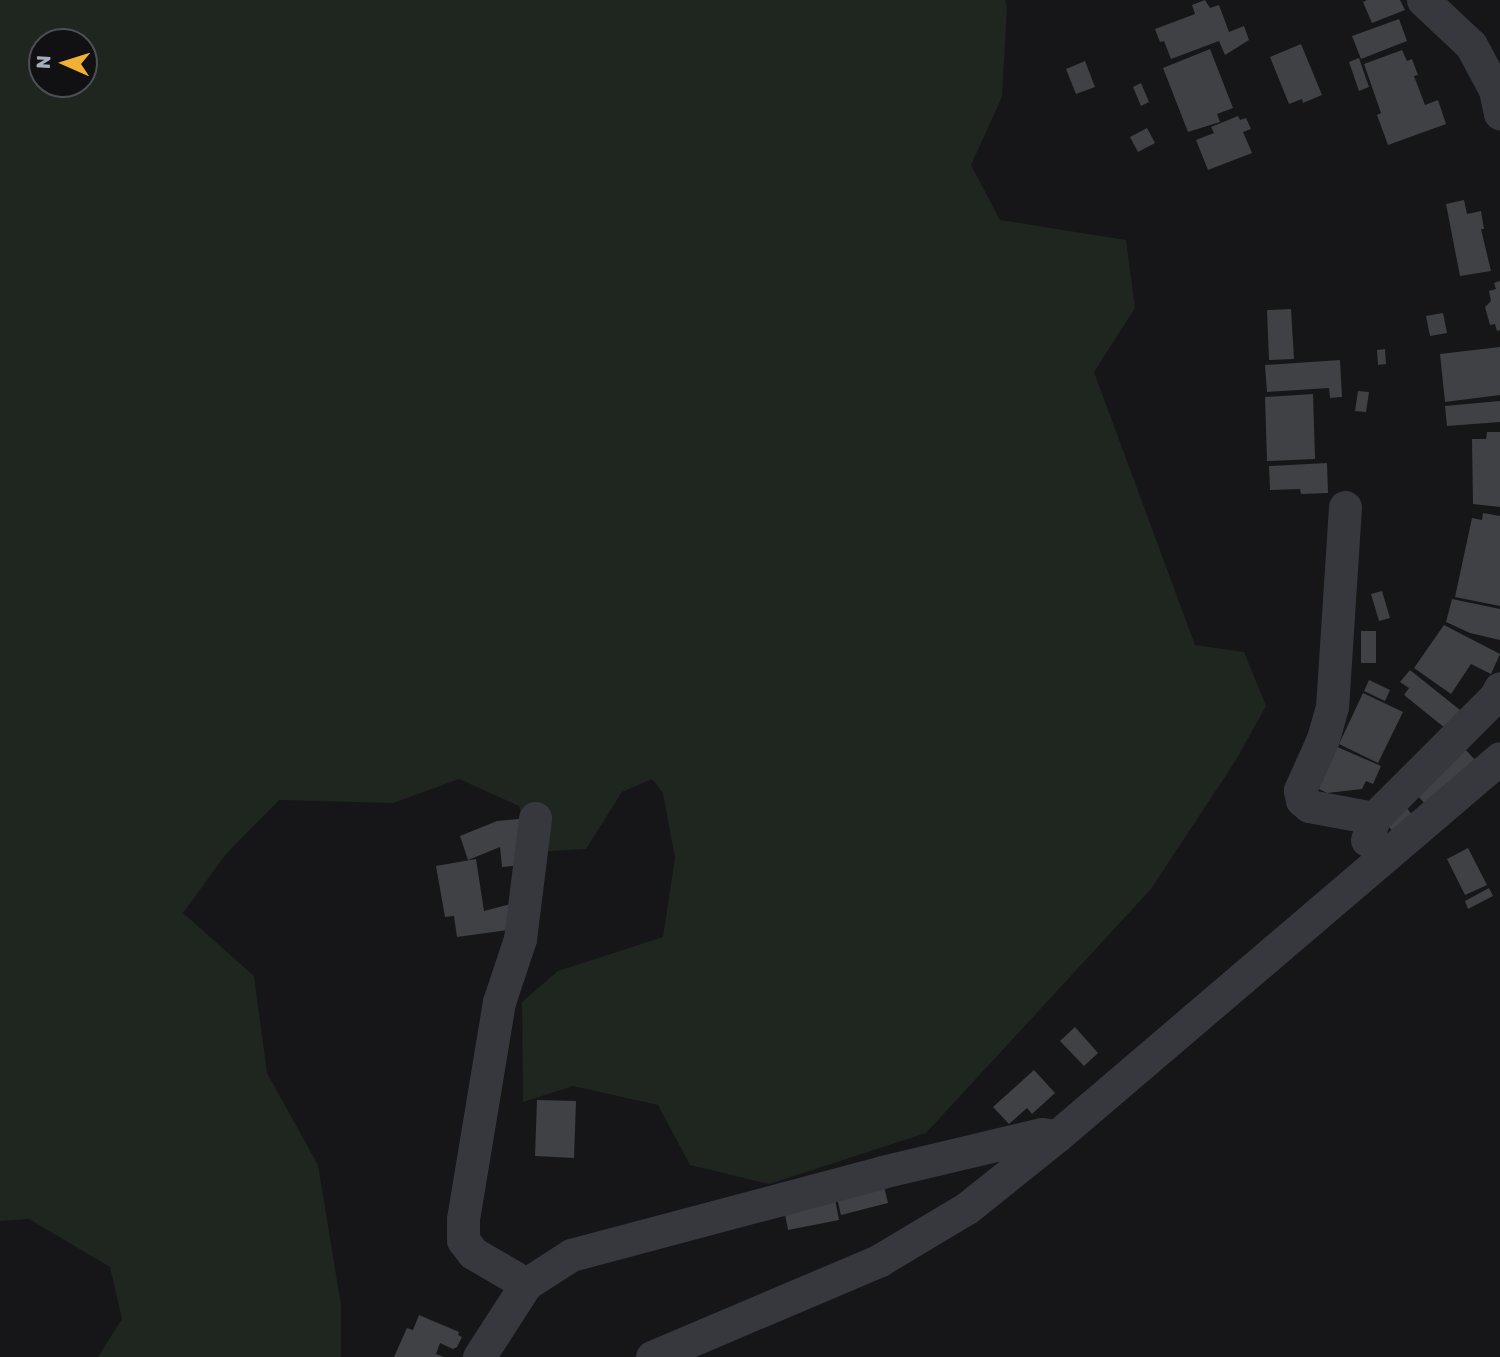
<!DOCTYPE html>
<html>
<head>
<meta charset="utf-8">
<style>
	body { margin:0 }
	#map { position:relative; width:1500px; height:1357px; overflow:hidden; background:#161618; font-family:Rubik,sans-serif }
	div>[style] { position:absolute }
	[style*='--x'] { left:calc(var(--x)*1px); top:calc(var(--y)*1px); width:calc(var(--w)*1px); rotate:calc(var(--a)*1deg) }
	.green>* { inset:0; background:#1e261f }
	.building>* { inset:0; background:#404145 }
	.minor>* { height:33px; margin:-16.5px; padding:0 16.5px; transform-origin:16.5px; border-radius:16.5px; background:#37383d }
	span { translate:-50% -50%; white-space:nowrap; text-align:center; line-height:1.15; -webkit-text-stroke:7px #111113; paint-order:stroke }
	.north { position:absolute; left:28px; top:28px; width:70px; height:70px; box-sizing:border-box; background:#111113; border:2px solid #4d4f55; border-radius:50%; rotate:273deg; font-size:19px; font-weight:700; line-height:28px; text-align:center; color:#a8adb8 }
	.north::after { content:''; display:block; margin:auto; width:24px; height:32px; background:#f2b134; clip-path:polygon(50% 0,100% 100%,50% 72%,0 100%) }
</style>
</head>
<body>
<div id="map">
	<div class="green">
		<div style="clip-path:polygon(evenodd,0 0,1005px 0,1007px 7px,1002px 97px,971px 165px,1000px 220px,1126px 240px,1135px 308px,1094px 372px,1195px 645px,1244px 652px,1266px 706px,1236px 760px,1151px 889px,926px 1133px,769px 1184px,690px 1165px,658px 1105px,573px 1086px,523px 1102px,522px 1002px,558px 971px,663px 937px,675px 858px,663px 793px,652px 779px,622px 792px,586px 849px,533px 852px,519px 806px,459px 779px,393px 803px,279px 800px,226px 854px,183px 913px,254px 976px,267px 1073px,318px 1165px,341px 1305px,341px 1357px,98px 1357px,122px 1319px,110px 1267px,29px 1219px,0 1221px,0 0,42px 42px,84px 42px,84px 84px,42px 84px,42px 42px)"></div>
	</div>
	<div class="building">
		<div style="clip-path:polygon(1205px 0,1210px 8px,1219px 5px,1229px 32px,1244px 26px,1249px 40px,1225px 55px,1219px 41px,1171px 59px,1164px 41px,1160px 42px,1155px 29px,1195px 14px,1192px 5px)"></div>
		<div style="clip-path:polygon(1367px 0,1400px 0,1405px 10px,1372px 23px,1363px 2px)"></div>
		<div style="clip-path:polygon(1399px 19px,1407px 41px,1361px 59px,1352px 36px)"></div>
		<div style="clip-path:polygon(1301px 44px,1322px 95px,1303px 103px,1302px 99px,1289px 104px,1270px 57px)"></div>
		<div style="clip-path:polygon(1210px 49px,1233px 108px,1217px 114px,1220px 122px,1188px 132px,1163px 68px)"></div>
		<div style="clip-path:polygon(1402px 50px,1407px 61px,1412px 59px,1418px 75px,1414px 76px,1425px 105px,1438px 100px,1446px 124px,1388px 145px,1377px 115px,1381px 113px,1364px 64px)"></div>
		<div style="clip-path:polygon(1359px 58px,1369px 87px,1359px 91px,1349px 62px)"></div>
		<div style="clip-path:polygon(1085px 61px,1095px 87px,1076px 94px,1066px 69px)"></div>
		<div style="clip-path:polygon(1141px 83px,1149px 102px,1141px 106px,1133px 87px)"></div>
		<div style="clip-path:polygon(1238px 116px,1240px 120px,1246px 118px,1251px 129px,1243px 132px,1252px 153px,1208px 170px,1196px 140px,1214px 133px,1211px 127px)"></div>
		<div style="clip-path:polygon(1147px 128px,1155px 143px,1138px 152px,1130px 137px)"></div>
		<div style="clip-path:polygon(1464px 200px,1467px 214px,1481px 211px,1484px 229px,1481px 229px,1491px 271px,1460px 276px,1446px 204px)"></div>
		<div style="clip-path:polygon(1500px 281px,1500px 330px,1497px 331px,1495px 324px,1490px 325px,1485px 307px,1491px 301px,1489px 291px,1496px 289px,1494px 283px)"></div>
		<div style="clip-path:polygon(1291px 309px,1294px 359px,1269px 360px,1267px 310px)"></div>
		<div style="clip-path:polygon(1443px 313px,1447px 333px,1430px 336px,1426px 316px)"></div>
		<div style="clip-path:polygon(1500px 347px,1500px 395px,1445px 402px,1440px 354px)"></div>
		<div style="clip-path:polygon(1385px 349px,1386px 364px,1378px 365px,1377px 350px)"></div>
		<div style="clip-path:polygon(1340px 360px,1342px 397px,1330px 398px,1329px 388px,1267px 392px,1265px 365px)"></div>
		<div style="clip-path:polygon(1358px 391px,1369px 392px,1366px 412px,1355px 411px)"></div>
		<div style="clip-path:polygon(1313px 394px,1315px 459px,1267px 461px,1265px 397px)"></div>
		<div style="clip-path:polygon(1500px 401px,1500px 422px,1447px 426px,1445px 406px)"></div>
		<div style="clip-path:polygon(1487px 432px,1500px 432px,1500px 507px,1473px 504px,1472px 439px,1486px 439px)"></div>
		<div style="clip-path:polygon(1327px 463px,1328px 493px,1301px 494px,1300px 489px,1270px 490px,1269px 466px)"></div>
		<div style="clip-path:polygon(1483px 513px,1500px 516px,1500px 606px,1455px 597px,1472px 518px,1482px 520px)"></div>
		<div style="clip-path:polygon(1382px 591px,1390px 618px,1379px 621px,1371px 594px)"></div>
		<div style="clip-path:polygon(1452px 599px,1500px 609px,1500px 640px,1470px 633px,1446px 622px)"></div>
		<div style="clip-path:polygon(1444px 625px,1500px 654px,1491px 674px,1471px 664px,1451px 694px,1414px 668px)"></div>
		<div style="clip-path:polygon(1361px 631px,1376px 631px,1376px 663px,1361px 663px)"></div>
		<div style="clip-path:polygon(1410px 670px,1460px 710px,1445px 728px,1404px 695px,1409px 688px,1400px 682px)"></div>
		<div style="clip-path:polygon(1369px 680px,1390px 690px,1385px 701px,1364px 691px)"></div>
		<div style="clip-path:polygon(1363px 693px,1403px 712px,1378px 763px,1339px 744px)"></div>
		<div style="clip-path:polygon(1335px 746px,1381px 766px,1373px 784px,1366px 781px,1362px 789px,1327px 793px,1315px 787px)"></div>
		<div style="clip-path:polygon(1463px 747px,1477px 762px,1428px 807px,1414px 792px)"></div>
		<div style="clip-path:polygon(1404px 804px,1415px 819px,1395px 834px,1388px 826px)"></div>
		<div style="clip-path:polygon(519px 819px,521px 865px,502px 867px,500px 847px,468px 860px,460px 836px,497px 821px)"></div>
		<div style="clip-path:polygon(1468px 848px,1487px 885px,1465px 895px,1447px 859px)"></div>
		<div style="clip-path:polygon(476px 859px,484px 911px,511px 904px,515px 929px,457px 937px,454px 916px,445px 917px,436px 866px)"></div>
		<div style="clip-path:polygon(1489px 888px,1493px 896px,1468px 909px,1465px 901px)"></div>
		<div style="clip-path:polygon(1075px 1027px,1098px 1053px,1084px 1066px,1060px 1041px)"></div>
		<div style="clip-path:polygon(1034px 1070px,1055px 1093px,1032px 1114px,1027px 1108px,1009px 1124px,993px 1107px)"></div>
		<div style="clip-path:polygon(537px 1100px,576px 1101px,574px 1158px,535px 1156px)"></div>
		<div style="clip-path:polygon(884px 1186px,888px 1203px,841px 1215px,837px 1198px)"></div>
		<div style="clip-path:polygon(835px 1199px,839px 1220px,788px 1230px,784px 1209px)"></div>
		<div style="clip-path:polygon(419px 1315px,459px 1332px,458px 1335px,462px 1337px,457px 1347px,453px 1349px,440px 1343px,436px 1354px,444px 1357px,394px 1357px,407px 1328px,413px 1330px)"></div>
	</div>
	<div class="minor">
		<div style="--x:1423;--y:0;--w:66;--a:43.2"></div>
		<div style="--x:1471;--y:45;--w:51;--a:61.9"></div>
		<div style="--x:1495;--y:90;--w:24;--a:78"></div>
		<div style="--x:1345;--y:507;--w:200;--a:93.7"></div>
		<div style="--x:1332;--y:707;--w:35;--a:106"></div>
		<div style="--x:1322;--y:741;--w:54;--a:114.2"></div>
		<div style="--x:1300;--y:790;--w:10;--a:79"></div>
		<div style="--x:1302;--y:800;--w:9;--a:41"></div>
		<div style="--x:1309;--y:806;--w:66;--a:10.5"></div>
		<div style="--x:1367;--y:840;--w:23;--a:-72"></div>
		<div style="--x:1374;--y:818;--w:171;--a:-45"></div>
		<div style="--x:1495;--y:697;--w:10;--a:-61"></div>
		<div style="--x:526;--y:1284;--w:61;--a:-149.7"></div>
		<div style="--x:473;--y:1253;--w:16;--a:-128"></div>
		<div style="--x:463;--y:1240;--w:21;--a:-90"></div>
		<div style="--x:463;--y:1219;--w:220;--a:-80.6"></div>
		<div style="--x:499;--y:1002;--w:66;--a:-71.6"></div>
		<div style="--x:520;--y:939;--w:122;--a:-82.9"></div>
		<div style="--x:479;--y:1357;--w:87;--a:-57.2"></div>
		<div style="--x:526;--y:1284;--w:54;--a:-32.8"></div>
		<div style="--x:571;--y:1255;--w:322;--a:-14.9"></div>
		<div style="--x:882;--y:1172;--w:164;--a:-13.4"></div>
		<div style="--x:1042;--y:1134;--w:14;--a:8"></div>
		<div style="--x:652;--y:1357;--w:248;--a:-23"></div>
		<div style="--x:880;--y:1260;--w:101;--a:-30.9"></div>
		<div style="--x:967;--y:1208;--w:115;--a:-38.7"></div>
		<div style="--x:1057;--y:1136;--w:582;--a:-40.47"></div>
	</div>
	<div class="north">N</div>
</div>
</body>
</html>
